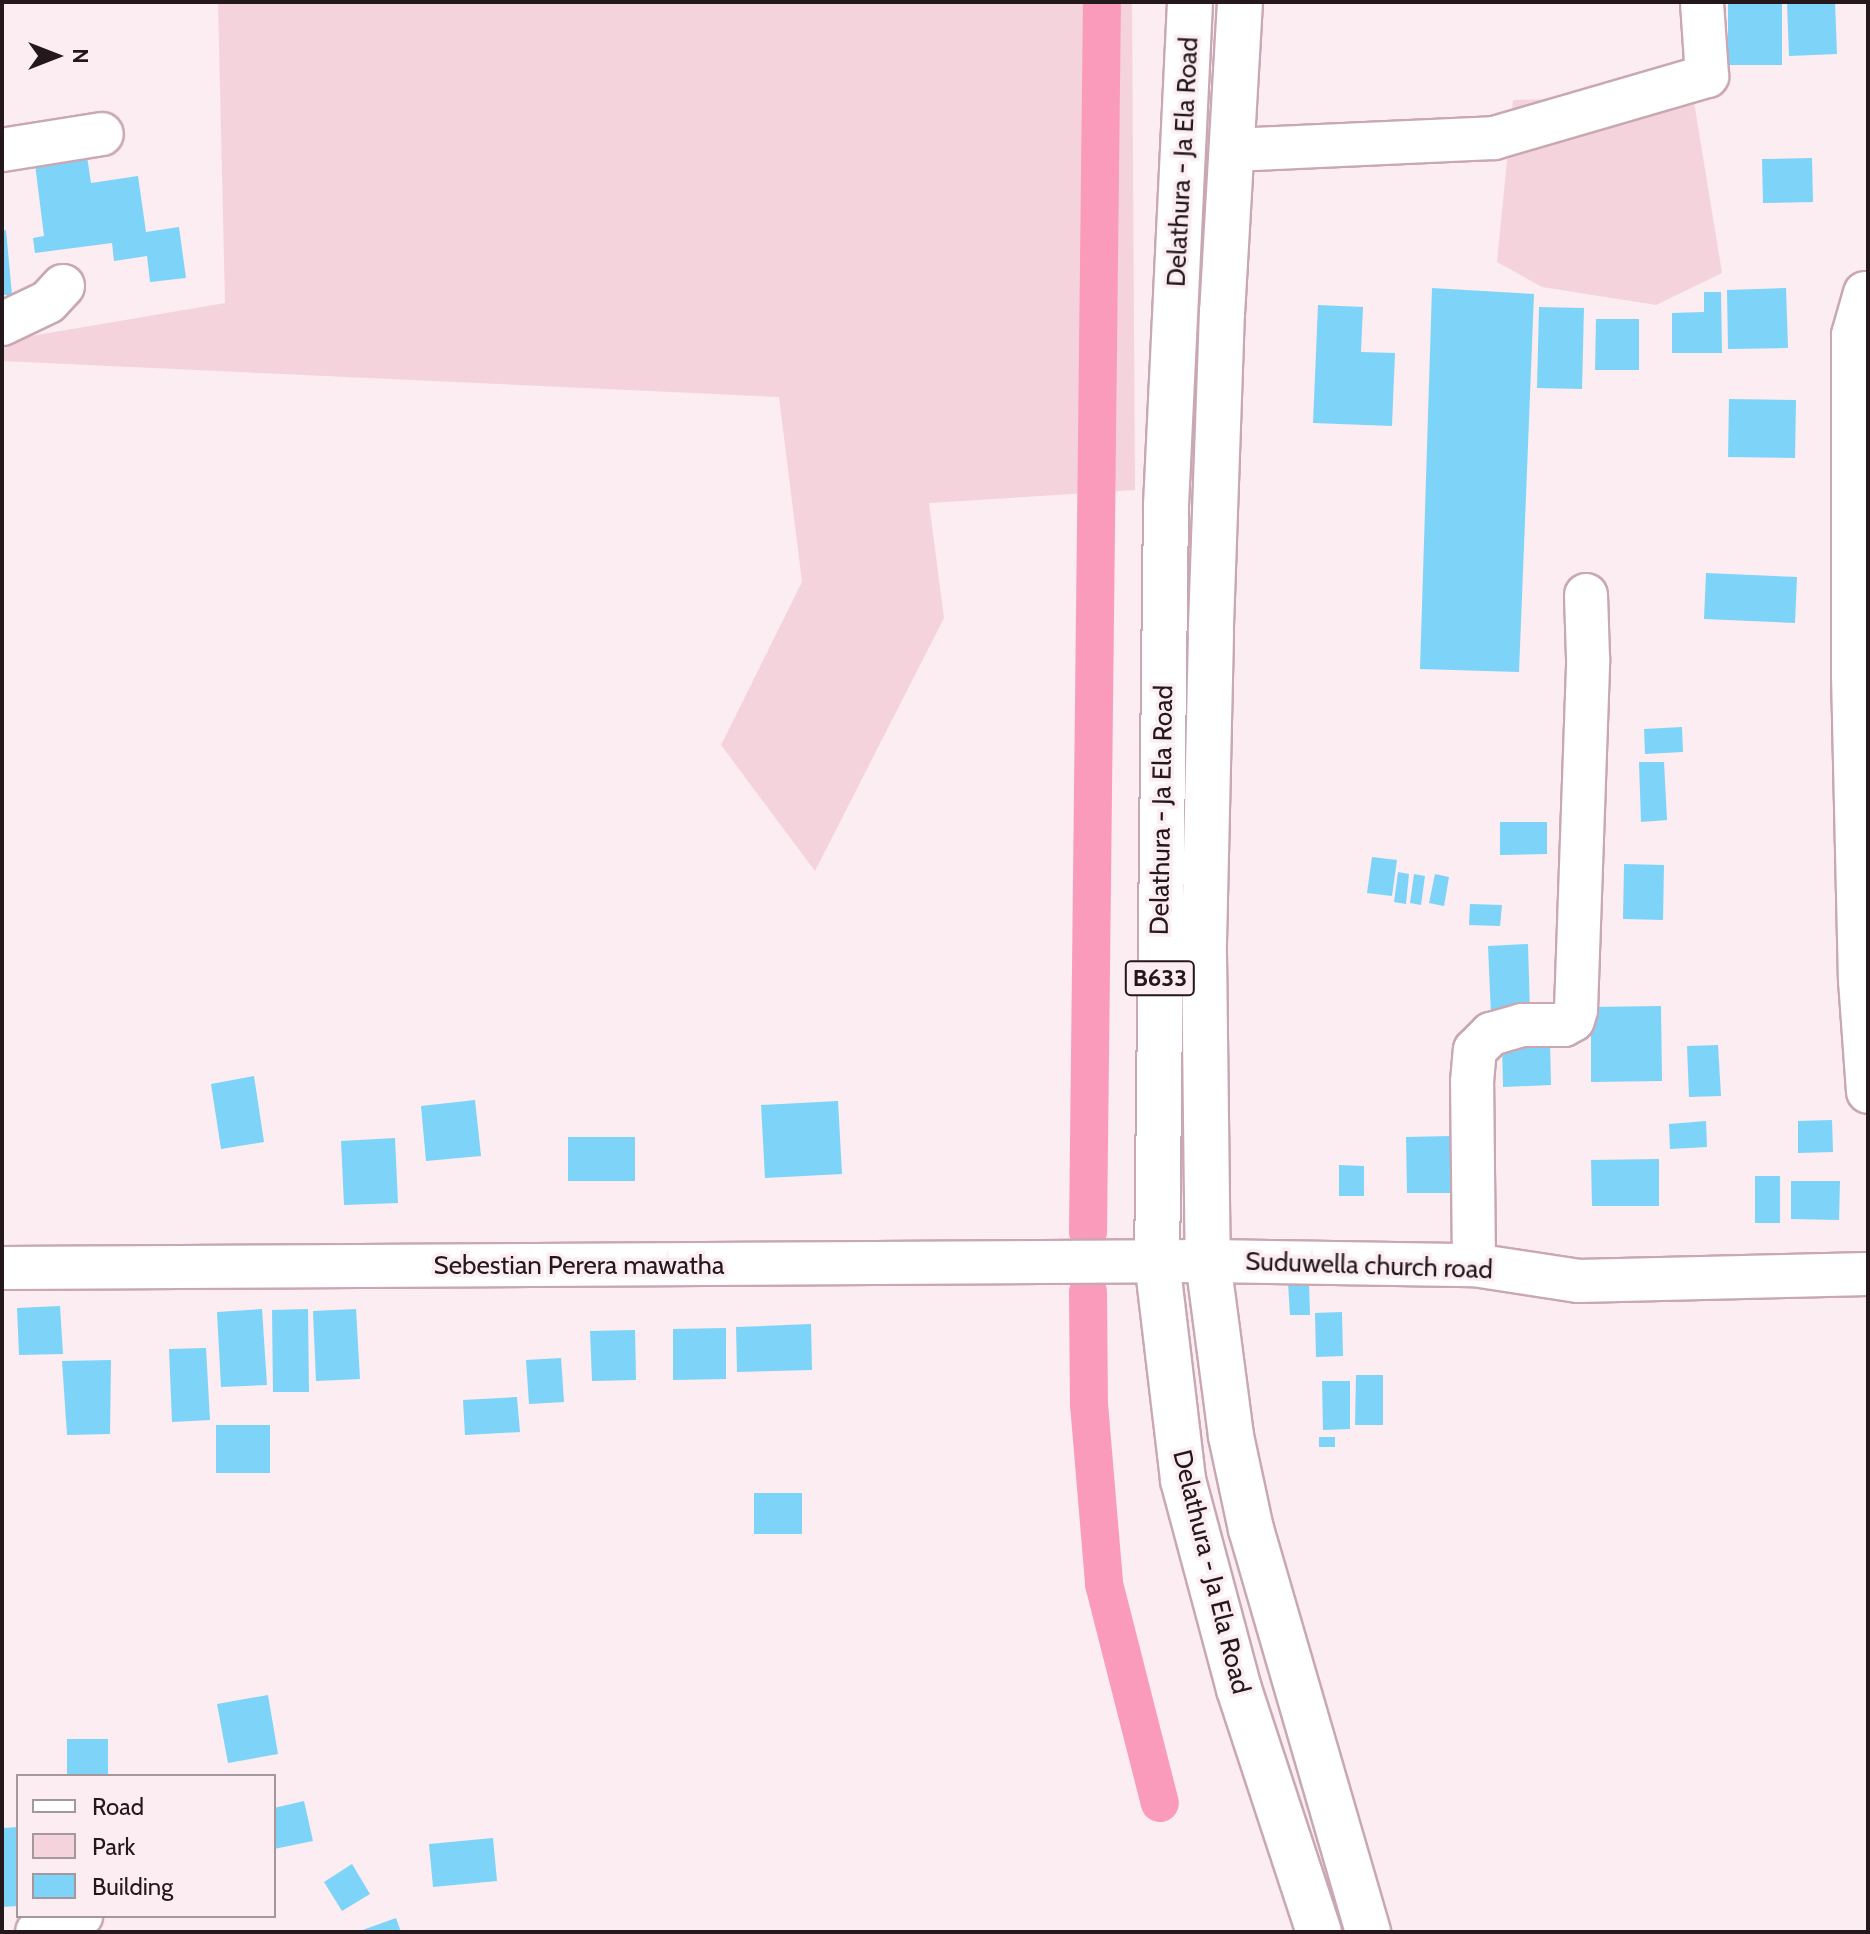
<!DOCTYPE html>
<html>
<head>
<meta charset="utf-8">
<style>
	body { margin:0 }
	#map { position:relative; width:1870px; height:1934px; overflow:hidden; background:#fbedf1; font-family:Cabin,sans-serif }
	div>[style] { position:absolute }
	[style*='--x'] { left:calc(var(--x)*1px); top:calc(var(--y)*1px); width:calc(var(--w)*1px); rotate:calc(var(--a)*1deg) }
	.green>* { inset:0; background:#f5d3dd }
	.canal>* { height:38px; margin:-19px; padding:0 19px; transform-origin:19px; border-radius:19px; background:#fb9bbc }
	.building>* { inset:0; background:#7ed4f8 }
	.roads { filter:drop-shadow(2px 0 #c9a8b2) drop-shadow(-2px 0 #c9a8b2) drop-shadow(0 2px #c9a8b2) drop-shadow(0 -2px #c9a8b2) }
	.minor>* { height:42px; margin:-21px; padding:0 21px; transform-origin:21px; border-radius:21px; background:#fff }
	.primary>* { height:44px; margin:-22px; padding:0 22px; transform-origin:22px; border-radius:22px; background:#fff }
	span { translate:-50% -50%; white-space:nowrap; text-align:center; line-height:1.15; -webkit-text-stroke:7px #fbedf1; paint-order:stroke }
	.shield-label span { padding:2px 6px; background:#fbedf1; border:2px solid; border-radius:6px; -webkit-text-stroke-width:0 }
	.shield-label { font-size:24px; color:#24181c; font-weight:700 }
	.street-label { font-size:26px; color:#24181c }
	.frame { position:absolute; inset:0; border:4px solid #24181c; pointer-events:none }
	.legend { position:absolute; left:16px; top:1774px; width:260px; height:144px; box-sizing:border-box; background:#fbedf1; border:2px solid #a5989c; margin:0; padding:10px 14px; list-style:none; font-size:24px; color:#24181c }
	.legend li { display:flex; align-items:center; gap:16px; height:40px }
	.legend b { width:40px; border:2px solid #a5989c }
	.north { position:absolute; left:16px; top:16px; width:80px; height:80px; -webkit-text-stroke:6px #fbedf1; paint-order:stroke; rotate:90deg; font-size:22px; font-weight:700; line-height:32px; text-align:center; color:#24181c }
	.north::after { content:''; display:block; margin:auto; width:28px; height:36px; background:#24181c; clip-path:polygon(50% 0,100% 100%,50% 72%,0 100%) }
</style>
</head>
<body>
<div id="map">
	<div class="green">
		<div style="clip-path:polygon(218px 2px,1132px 2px,1135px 490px,929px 503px,944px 618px,815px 871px,721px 745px,802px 582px,779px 397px,2px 361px,2px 341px,225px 303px)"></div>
		<div style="clip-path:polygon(1693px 96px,1722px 273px,1656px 305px,1542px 287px,1497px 262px,1513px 100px)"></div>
	</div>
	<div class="canal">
		<div style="--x:1088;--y:1232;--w:1230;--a:-89.35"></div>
		<div style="--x:1088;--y:1292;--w:112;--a:89.5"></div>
		<div style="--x:1089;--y:1404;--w:181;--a:85.2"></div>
		<div style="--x:1104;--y:1584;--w:226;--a:75.7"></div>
	</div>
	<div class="building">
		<div style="clip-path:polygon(1728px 2px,1782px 2px,1782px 65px,1728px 65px)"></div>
		<div style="clip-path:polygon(1787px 2px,1835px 2px,1837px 54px,1789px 56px)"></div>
		<div style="clip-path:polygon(87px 156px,91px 183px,138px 176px,146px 232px,179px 227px,186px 278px,150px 282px,147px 256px,114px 261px,112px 243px,35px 253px,33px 238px,44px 236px,35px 164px)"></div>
		<div style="clip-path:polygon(1812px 158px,1813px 202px,1763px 203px,1762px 159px)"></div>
		<div style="clip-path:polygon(6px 230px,12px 295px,2px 295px,2px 231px)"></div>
		<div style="clip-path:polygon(1432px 288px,1534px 294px,1519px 672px,1420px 669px)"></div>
		<div style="clip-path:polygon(1786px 288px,1788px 348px,1728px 349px,1727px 290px)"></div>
		<div style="clip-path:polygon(1704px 292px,1721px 292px,1722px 353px,1672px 353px,1672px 313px,1704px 312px)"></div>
		<div style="clip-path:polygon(1318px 305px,1363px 307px,1361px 352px,1395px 353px,1392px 426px,1313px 423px)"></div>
		<div style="clip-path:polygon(1539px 307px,1584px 308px,1582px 389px,1537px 388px)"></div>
		<div style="clip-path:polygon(1596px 319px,1639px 319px,1639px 370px,1595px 370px)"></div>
		<div style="clip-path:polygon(1729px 399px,1796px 400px,1795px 458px,1728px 457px)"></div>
		<div style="clip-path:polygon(1706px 573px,1797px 577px,1795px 623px,1704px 619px)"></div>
		<div style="clip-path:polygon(1682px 727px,1683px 752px,1645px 754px,1644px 729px)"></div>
		<div style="clip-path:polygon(1639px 762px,1664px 762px,1667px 820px,1641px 822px)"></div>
		<div style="clip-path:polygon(1500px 822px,1547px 822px,1547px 854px,1500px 855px)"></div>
		<div style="clip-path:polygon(1372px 857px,1397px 860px,1392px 896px,1367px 893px)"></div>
		<div style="clip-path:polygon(1624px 864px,1664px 865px,1663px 920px,1623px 919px)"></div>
		<div style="clip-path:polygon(1398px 872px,1409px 874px,1406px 904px,1394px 902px)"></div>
		<div style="clip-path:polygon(1414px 874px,1425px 876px,1421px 905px,1410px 903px)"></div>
		<div style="clip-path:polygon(1435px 874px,1449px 877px,1444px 906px,1429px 903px)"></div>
		<div style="clip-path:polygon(1470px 904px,1502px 905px,1500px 926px,1469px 925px)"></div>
		<div style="clip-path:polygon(1528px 944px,1530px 1013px,1491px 1015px,1488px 946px)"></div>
		<div style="clip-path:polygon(1661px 1006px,1662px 1081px,1591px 1082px,1591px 1007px)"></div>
		<div style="clip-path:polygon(1550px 1042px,1551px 1085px,1503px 1087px,1502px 1044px)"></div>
		<div style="clip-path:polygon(1718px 1045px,1721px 1096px,1689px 1097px,1687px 1046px)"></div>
		<div style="clip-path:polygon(254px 1076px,264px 1142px,221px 1149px,211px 1084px)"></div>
		<div style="clip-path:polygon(475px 1100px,481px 1156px,426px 1161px,421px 1106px)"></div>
		<div style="clip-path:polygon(838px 1101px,842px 1174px,765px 1178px,761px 1105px)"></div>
		<div style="clip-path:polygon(1832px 1120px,1833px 1152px,1798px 1153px,1798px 1121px)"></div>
		<div style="clip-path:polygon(1706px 1121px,1707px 1147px,1670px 1149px,1669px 1124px)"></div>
		<div style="clip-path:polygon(1451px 1136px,1452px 1193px,1407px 1193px,1406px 1137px)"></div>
		<div style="clip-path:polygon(568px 1137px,635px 1137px,635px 1181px,568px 1181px)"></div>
		<div style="clip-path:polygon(395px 1138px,398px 1203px,344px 1205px,341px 1141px)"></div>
		<div style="clip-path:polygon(1659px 1159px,1659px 1206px,1592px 1206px,1591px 1160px)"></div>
		<div style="clip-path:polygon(1339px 1165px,1364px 1166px,1364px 1196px,1339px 1196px)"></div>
		<div style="clip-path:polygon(1755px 1176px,1780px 1176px,1780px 1223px,1755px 1223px)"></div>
		<div style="clip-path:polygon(1791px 1181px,1840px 1181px,1839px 1220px,1791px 1219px)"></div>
		<div style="clip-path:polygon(1288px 1283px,1309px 1283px,1310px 1315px,1290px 1315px)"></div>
		<div style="clip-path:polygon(60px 1306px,63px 1354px,19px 1355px,17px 1308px)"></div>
		<div style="clip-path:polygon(262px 1309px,267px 1385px,221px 1387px,217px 1312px)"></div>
		<div style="clip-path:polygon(308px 1309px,309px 1392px,273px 1392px,272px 1310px)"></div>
		<div style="clip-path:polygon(356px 1309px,360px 1379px,316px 1381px,313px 1311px)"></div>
		<div style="clip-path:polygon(1342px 1312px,1343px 1356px,1316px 1357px,1315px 1313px)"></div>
		<div style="clip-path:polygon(811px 1324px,812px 1370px,737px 1372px,736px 1327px)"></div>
		<div style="clip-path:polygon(726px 1328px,726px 1379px,673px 1380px,673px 1329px)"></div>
		<div style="clip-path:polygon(635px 1330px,636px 1380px,592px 1381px,590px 1331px)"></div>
		<div style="clip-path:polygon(206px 1348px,210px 1420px,172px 1422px,169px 1349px)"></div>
		<div style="clip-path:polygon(561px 1358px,564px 1402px,529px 1404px,526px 1360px)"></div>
		<div style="clip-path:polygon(111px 1360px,110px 1434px,67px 1435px,62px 1361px)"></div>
		<div style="clip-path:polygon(1356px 1375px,1383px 1375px,1383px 1425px,1355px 1425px)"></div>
		<div style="clip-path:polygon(1322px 1381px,1350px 1381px,1350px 1429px,1323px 1430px)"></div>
		<div style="clip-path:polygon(517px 1397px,520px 1432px,465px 1435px,463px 1400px)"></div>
		<div style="clip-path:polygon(216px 1425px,270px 1425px,270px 1473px,216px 1473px)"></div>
		<div style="clip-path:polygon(1319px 1437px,1335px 1437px,1335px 1447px,1319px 1447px)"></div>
		<div style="clip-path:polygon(754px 1493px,802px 1493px,802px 1534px,754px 1534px)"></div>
		<div style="clip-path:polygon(268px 1695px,278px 1754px,228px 1763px,217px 1704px)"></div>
		<div style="clip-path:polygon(67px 1739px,108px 1739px,108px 1776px,67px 1776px)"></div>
		<div style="clip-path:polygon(304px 1801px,313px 1841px,274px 1849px,274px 1808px)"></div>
		<div style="clip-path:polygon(18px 1827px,18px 1906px,2px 1907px,2px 1828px)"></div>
		<div style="clip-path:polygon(493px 1838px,497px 1881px,433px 1887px,429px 1844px)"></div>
		<div style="clip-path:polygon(352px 1864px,370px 1894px,342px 1911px,324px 1882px)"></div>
		<div style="clip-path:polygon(396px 1918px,401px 1932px,357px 1932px)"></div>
	</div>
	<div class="roads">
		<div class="minor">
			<div style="--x:2;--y:150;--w:101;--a:-9.1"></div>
			<div style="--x:1231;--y:150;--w:263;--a:-2.6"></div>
			<div style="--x:1494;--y:138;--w:222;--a:-16.2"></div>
			<div style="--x:1707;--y:76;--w:74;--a:-93.9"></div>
			<div style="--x:1865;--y:293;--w:44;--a:105.9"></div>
			<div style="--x:1853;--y:335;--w:339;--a:90"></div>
			<div style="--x:1853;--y:674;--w:306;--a:88.7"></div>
			<div style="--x:1860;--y:980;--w:112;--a:85.9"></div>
			<div style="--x:2;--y:324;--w:51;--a:-25.6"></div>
			<div style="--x:48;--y:302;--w:22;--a:-47"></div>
			<div style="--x:1474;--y:1265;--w:183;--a:-90.6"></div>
			<div style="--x:1472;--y:1082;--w:32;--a:-85"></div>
			<div style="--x:1475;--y:1050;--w:23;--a:-45"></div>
			<div style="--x:1491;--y:1034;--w:32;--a:-16"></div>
			<div style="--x:1522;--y:1025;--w:42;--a:0"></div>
			<div style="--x:1564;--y:1025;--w:10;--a:-29"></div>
			<div style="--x:1573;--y:1020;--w:10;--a:-73"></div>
			<div style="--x:1576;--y:1010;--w:352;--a:-88"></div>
			<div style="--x:1588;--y:658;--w:63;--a:-91.8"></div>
			<div style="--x:2;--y:1268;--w:1206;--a:-0.33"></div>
			<div style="--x:1208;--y:1261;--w:266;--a:0.9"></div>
			<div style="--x:1474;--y:1265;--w:105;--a:8.7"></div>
			<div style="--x:1578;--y:1281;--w:290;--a:-1.4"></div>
			<div style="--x:37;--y:1932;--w:47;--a:-20"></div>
		</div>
		<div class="primary">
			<div style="--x:1190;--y:2;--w:505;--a:92.73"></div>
			<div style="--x:1166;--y:506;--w:755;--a:90.68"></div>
			<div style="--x:1157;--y:1261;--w:221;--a:83.2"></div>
			<div style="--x:1183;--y:1480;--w:216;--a:75"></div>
			<div style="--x:1239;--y:1689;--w:256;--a:71.8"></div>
			<div style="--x:1240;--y:2;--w:310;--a:93.3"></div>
			<div style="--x:1222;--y:311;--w:323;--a:92"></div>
			<div style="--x:1211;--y:634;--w:320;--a:91.3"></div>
			<div style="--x:1204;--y:954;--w:307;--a:89.3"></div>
			<div style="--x:1208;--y:1261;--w:177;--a:82.5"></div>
			<div style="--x:1231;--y:1436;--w:95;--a:77.9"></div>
			<div style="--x:1251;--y:1529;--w:420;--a:73.8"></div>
		</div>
	</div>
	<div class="shield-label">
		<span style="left:1160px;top:978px">B633</span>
	</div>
	<div class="street-label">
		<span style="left:1183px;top:162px;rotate:-87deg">Delathura - Ja Ela Road</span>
		<span style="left:1162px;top:810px;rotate:-89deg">Delathura - Ja Ela Road</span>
		<span style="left:579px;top:1266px">Sebestian Perera mawatha</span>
		<span style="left:1369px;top:1266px;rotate:2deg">Suduwella church road</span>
		<span style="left:1211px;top:1572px;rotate:76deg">Delathura - Ja Ela Road</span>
	</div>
	<div class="frame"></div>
	<ul class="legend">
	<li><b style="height:10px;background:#fff"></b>Road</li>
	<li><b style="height:22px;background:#f5d3dd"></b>Park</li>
	<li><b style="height:22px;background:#7ed4f8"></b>Building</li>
	</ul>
	<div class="north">N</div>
</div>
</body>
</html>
